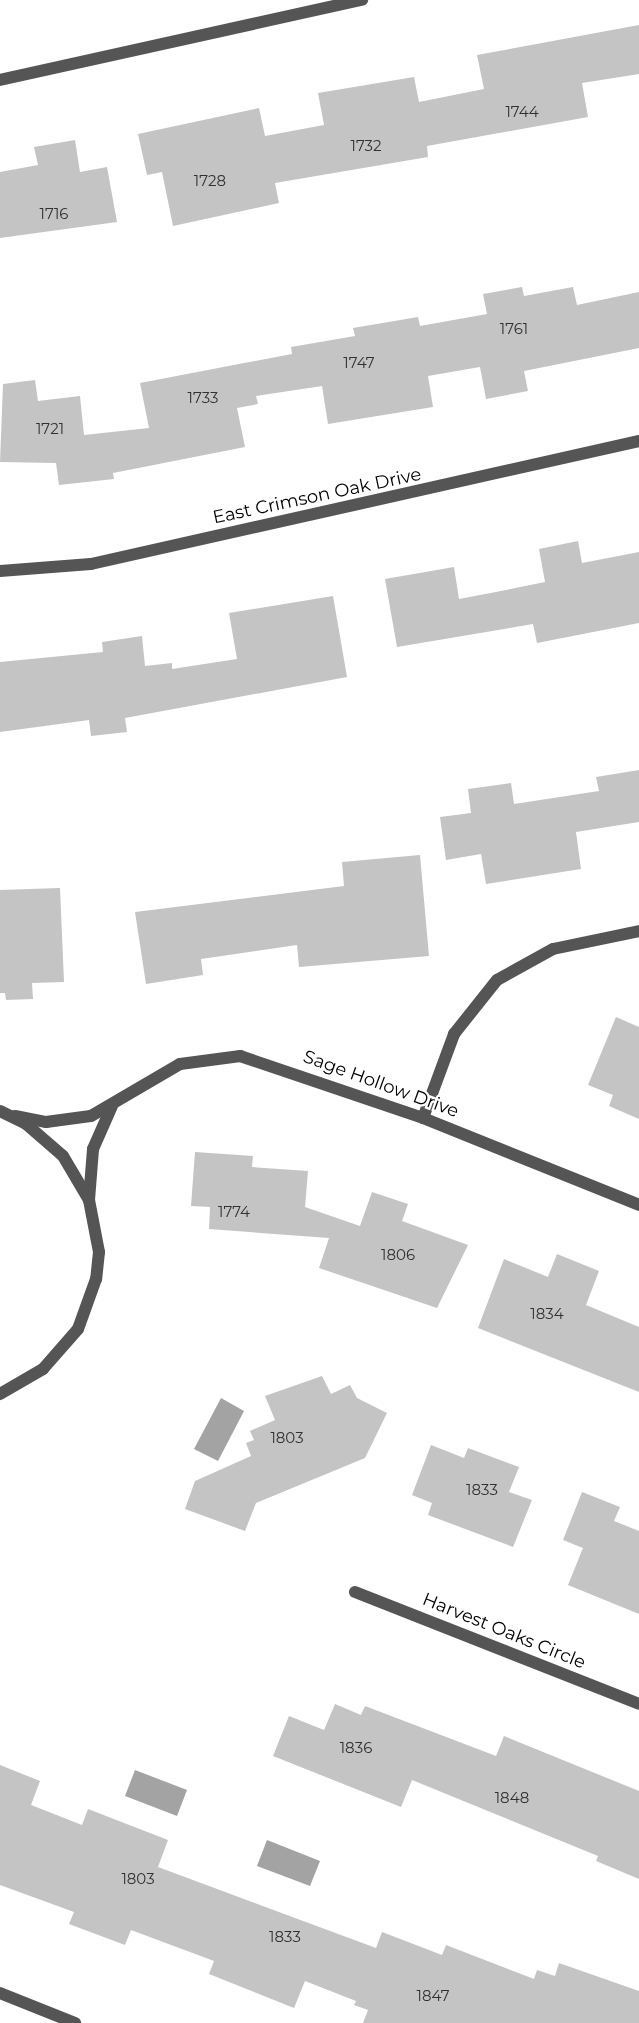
<!DOCTYPE html>
<html>
<head>
<meta charset="utf-8">
<style>
	body { margin:0 }
	#map { position:relative; width:639px; height:2023px; overflow:hidden; background:#fff; font-family:Montserrat,sans-serif }
	div>[style] { position:absolute }
	[style*='--x'] { left:calc(var(--x)*1px); top:calc(var(--y)*1px); width:calc(var(--w)*1px); rotate:calc(var(--a)*1deg) }
	.water>* { inset:0; background:#a3a3a3 }
	.building>* { inset:0; background:#c4c4c4 }
	.minor>* { height:12px; margin:-6px; padding:0 6px; transform-origin:6px; border-radius:6px; background:#555 }
	.tertiary>* { height:12px; margin:-6px; padding:0 6px; transform-origin:6px; border-radius:6px; background:#555 }
	span { translate:-50% -50%; white-space:nowrap; text-align:center; line-height:1.15; -webkit-text-stroke:4.5px #fff; paint-order:stroke }
	.number-label { font-size:15px; color:#313131 }
	.number-label span { -webkit-text-stroke-width:0 }
	.street-label { font-size:18px; color:#000 }
</style>
</head>
<body>
<div id="map">
	<div class="water">
		<div style="clip-path:polygon(221px 1398px,244px 1411px,218px 1461px,194px 1449px)"></div>
		<div style="clip-path:polygon(135px 1770px,187px 1790px,177px 1816px,125px 1796px)"></div>
		<div style="clip-path:polygon(267px 1840px,320px 1861px,310px 1886px,257px 1866px)"></div>
	</div>
	<div class="building">
		<div style="clip-path:polygon(639px 25px,639px 74px,582px 83px,588px 117px,427px 146px,428px 157px,275px 183px,279px 203px,173px 226px,162px 172px,147px 175px,138px 134px,259px 108px,265px 136px,324px 125px,318px 93px,414px 77px,419px 102px,484px 89px,477px 55px)"></div>
		<div style="clip-path:polygon(75px 140px,80px 172px,107px 167px,117px 222px,0 238px,0 172px,38px 165px,34px 147px)"></div>
		<div style="clip-path:polygon(522px 287px,524px 296px,573px 287px,577px 305px,639px 292px,639px 348px,524px 371px,528px 391px,486px 399px,480px 367px,428px 376px,433px 407px,328px 424px,322px 386px,256px 396px,258px 404px,237px 408px,245px 447px,113px 473px,114px 479px,59px 485px,56px 463px,0 462px,3px 384px,35px 380px,38px 401px,80px 396px,84px 435px,149px 428px,140px 383px,292px 354px,291px 347px,355px 336px,353px 328px,418px 317px,420px 326px,487px 314px,483px 294px)"></div>
		<div style="clip-path:polygon(578px 541px,582px 563px,639px 552px,639px 623px,537px 643px,533px 624px,397px 647px,385px 579px,454px 567px,459px 599px,501px 591px,545px 582px,539px 549px)"></div>
		<div style="clip-path:polygon(333px 596px,347px 677px,125px 718px,127px 732px,91px 736px,89px 720px,0 732px,0 662px,103px 652px,102px 642px,142px 636px,145px 666px,172px 663px,172px 669px,237px 659px,229px 613px)"></div>
		<div style="clip-path:polygon(639px 770px,639px 822px,576px 832px,581px 869px,486px 884px,481px 854px,446px 860px,440px 817px,471px 813px,468px 789px,511px 783px,514px 804px,599px 791px,596px 777px)"></div>
		<div style="clip-path:polygon(420px 855px,429px 956px,299px 967px,297px 945px,201px 959px,203px 975px,146px 984px,135px 912px,344px 886px,342px 862px)"></div>
		<div style="clip-path:polygon(60px 888px,64px 982px,32px 983px,33px 999px,6px 1000px,5px 993px,0 993px,0 890px)"></div>
		<div style="clip-path:polygon(616px 1017px,639px 1027px,639px 1119px,609px 1106px,613px 1095px,588px 1085px)"></div>
		<div style="clip-path:polygon(195px 1152px,253px 1156px,252px 1167px,308px 1171px,305px 1207px,360px 1226px,372px 1192px,408px 1204px,402px 1221px,468px 1245px,437px 1308px,319px 1268px,329px 1238px,209px 1229px,210px 1207px,191px 1206px)"></div>
		<div style="clip-path:polygon(557px 1254px,599px 1271px,586px 1305px,639px 1327px,639px 1392px,478px 1328px,504px 1259px,548px 1277px)"></div>
		<div style="clip-path:polygon(322px 1376px,331px 1394px,350px 1385px,357px 1398px,387px 1413px,365px 1458px,256px 1503px,245px 1531px,185px 1509px,195px 1481px,251px 1456px,246px 1443px,254px 1440px,250px 1431px,275px 1420px,265px 1396px)"></div>
		<div style="clip-path:polygon(431px 1445px,464px 1458px,468px 1448px,519px 1467px,509px 1492px,532px 1500px,513px 1547px,428px 1515px,432px 1503px,412px 1495px)"></div>
		<div style="clip-path:polygon(582px 1492px,620px 1507px,614px 1521px,639px 1531px,639px 1614px,568px 1585px,583px 1548px,563px 1540px)"></div>
		<div style="clip-path:polygon(335px 1704px,361px 1715px,365px 1706px,496px 1756px,504px 1736px,639px 1791px,639px 1879px,596px 1861px,598px 1856px,412px 1780px,401px 1807px,273px 1756px,289px 1716px,324px 1730px)"></div>
		<div style="clip-path:polygon(0 1765px,40px 1781px,31px 1805px,82px 1825px,88px 1809px,168px 1840px,158px 1867px,376px 1948px,382px 1932px,442px 1955px,446px 1945px,534px 1979px,537px 1970px,555px 1976px,559px 1963px,639px 1991px,639px 2023px,363px 2023px,368px 2010px,354px 2005px,356px 2001px,305px 1981px,294px 2008px,209px 1974px,214px 1961px,131px 1930px,125px 1945px,69px 1924px,74px 1912px,0 1885px)"></div>
	</div>
	<div class="minor">
		<div style="--x:0;--y:80;--w:371;--a:-12.5"></div>
		<div style="--x:0;--y:571;--w:91;--a:-4.4"></div>
		<div style="--x:91;--y:564;--w:562;--a:-12.65"></div>
		<div style="--x:15;--y:1116;--w:32;--a:11"></div>
		<div style="--x:46;--y:1122;--w:45;--a:-7.6"></div>
		<div style="--x:91;--y:1116;--w:103;--a:-30.3"></div>
		<div style="--x:180;--y:1064;--w:61;--a:-7.6"></div>
		<div style="--x:240;--y:1056;--w:193;--a:18.7"></div>
		<div style="--x:423;--y:1118;--w:233;--a:21.9"></div>
		<div style="--x:423;--y:1118;--w:90;--a:-69.7"></div>
		<div style="--x:454;--y:1034;--w:69;--a:-51.5"></div>
		<div style="--x:497;--y:980;--w:64;--a:-29"></div>
		<div style="--x:553;--y:949;--w:88;--a:-11.8"></div>
		<div style="--x:89;--y:1200;--w:51;--a:-85.5"></div>
		<div style="--x:93;--y:1149;--w:47;--a:-66.2"></div>
		<div style="--x:355;--y:1592;--w:305;--a:21.5"></div>
		<div style="--x:0;--y:1993;--w:81;--a:21.8"></div>
	</div>
	<div class="tertiary">
		<div style="--x:0;--y:1111;--w:28;--a:26"></div>
		<div style="--x:25;--y:1123;--w:50;--a:41"></div>
		<div style="--x:63;--y:1156;--w:51;--a:59.4"></div>
		<div style="--x:89;--y:1200;--w:53;--a:79.1"></div>
		<div style="--x:99;--y:1252;--w:27;--a:96"></div>
		<div style="--x:96;--y:1279;--w:53;--a:109.8"></div>
		<div style="--x:78;--y:1329;--w:53;--a:131.2"></div>
		<div style="--x:43;--y:1369;--w:50;--a:149.8"></div>
	</div>
	<div class="number-label">
		<span style="left:522px;top:112px">1744</span>
		<span style="left:366px;top:146px">1732</span>
		<span style="left:210px;top:181px">1728</span>
		<span style="left:54px;top:214px">1716</span>
		<span style="left:514px;top:329px">1761</span>
		<span style="left:359px;top:363px">1747</span>
		<span style="left:203px;top:398px">1733</span>
		<span style="left:50px;top:429px">1721</span>
		<span style="left:234px;top:1212px">1774</span>
		<span style="left:398px;top:1255px">1806</span>
		<span style="left:547px;top:1314px">1834</span>
		<span style="left:287px;top:1438px">1803</span>
		<span style="left:482px;top:1490px">1833</span>
		<span style="left:356px;top:1748px">1836</span>
		<span style="left:512px;top:1798px">1848</span>
		<span style="left:138px;top:1879px">1803</span>
		<span style="left:285px;top:1937px">1833</span>
		<span style="left:433px;top:1996px">1847</span>
	</div>
	<div class="street-label">
		<span style="left:317px;top:496px;rotate:-12deg">East Crimson Oak Drive</span>
		<span style="left:381px;top:1084px;rotate:20deg">Sage Hollow Drive</span>
		<span style="left:504px;top:1631px;rotate:22deg">Harvest Oaks Circle</span>
	</div>
</div>
</body>
</html>
